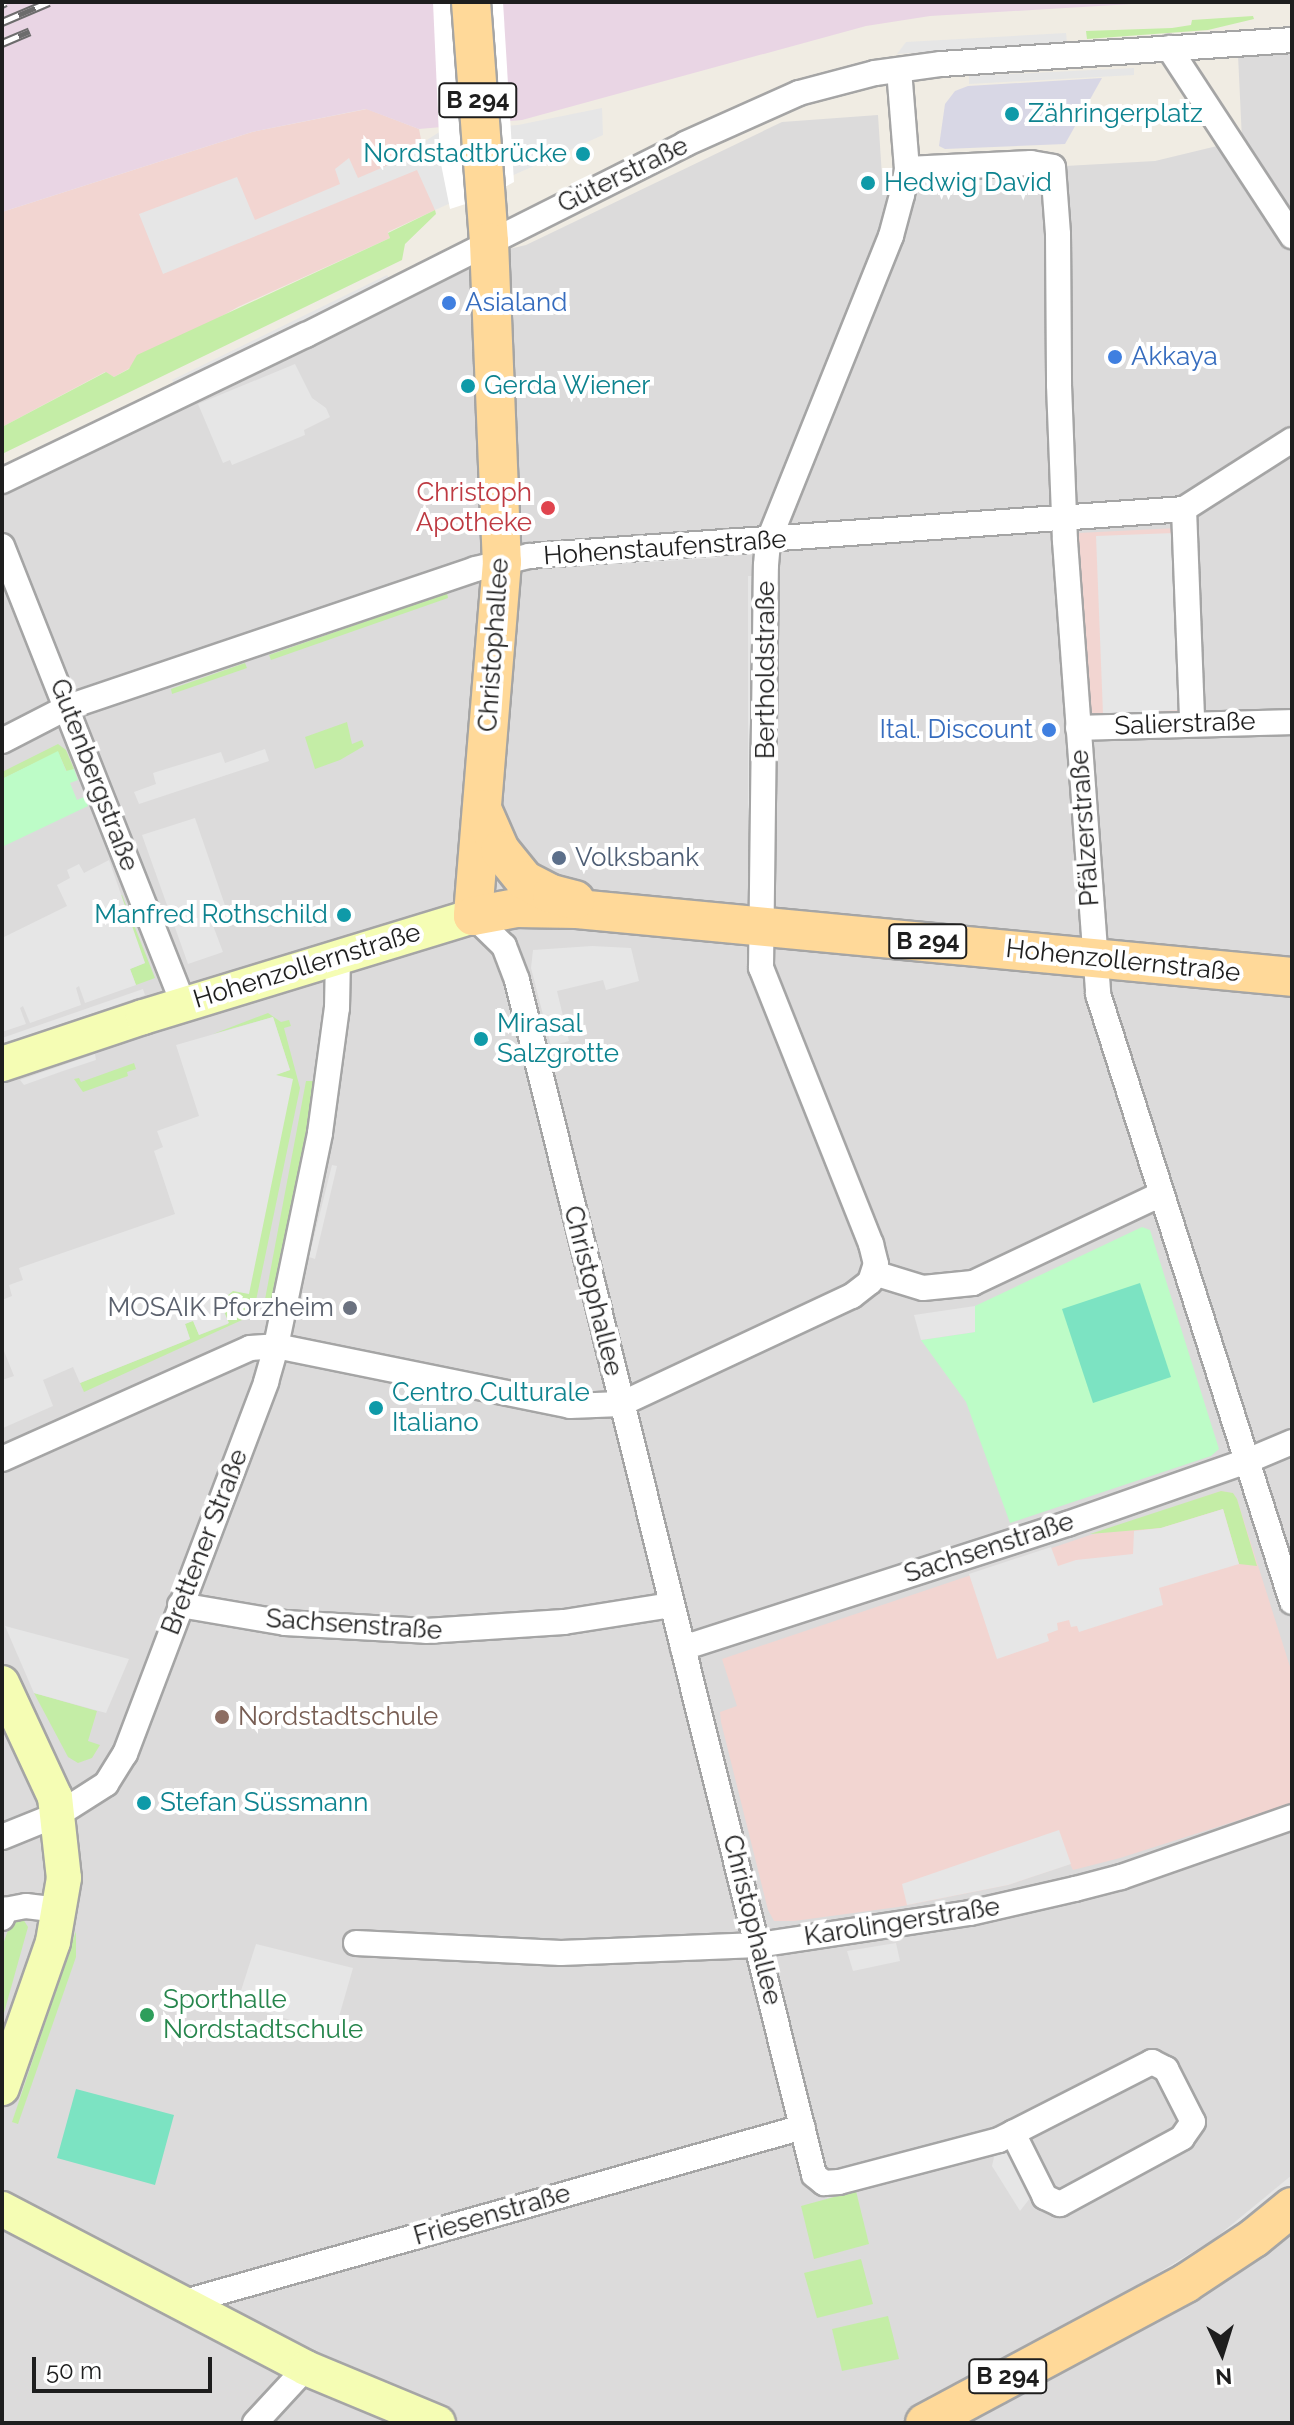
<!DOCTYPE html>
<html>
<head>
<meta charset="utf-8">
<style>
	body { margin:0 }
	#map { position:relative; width:1294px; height:2425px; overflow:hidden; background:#f0ece3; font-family:Raleway,sans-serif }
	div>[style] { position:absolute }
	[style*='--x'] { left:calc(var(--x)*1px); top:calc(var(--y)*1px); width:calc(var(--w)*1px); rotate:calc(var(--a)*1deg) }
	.residential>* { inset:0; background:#dcdbdb }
	.commercial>* { inset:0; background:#f2d5d1 }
	.industrial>* { inset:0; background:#e9d5e4 }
	.grass>* { inset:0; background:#c4eda6 }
	.park>* { inset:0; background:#bdfcc7 }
	.pitch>* { inset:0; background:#7ce3c2 }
	.parking>* { inset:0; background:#e6e6e6 }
	.plaza>* { inset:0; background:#d8d7e5 }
	.pier>* { inset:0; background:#fff }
	.roads { filter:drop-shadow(2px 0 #a5a5a5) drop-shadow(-2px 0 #a5a5a5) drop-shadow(0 2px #a5a5a5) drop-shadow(0 -2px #a5a5a5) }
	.minor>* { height:24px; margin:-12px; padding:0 12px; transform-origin:12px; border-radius:12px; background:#fff }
	.secondary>* { height:34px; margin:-17px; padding:0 17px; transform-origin:17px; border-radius:17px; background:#f5fdb4 }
	.primary>* { height:38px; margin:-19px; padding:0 19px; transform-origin:19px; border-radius:19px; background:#ffd999 }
	.rail>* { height:9px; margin-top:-4.5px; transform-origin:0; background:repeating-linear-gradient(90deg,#fff 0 18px,#6c6c6c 0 36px); box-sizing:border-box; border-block:2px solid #6c6c6c }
	.dots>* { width:22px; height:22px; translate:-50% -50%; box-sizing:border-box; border:4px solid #fff; border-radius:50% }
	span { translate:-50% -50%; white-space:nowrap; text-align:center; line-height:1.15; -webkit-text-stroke:8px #fff; paint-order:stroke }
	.shield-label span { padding:2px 6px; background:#fff; border:2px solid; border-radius:6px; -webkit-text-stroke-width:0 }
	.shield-label { font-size:24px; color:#1e1e1e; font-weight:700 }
	.culture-label { font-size:26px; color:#0d838f }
	.left { translate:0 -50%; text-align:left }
	.right { translate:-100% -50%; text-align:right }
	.street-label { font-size:26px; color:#1e1e1e }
	.shop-label { font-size:26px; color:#366cbe }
	.health-label { font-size:26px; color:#be3a42 }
	.service-label { font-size:26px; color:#4e5e75 }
	.worship-label { font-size:26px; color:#5b616d }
	.education-label { font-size:26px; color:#785e54 }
	.leisure-label { font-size:26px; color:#27864d }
	.frame { position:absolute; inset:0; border:4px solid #1e1e1e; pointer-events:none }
	.north { position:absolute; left:1182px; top:2313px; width:80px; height:80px; -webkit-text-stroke:6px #fff; paint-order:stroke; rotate:176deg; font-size:22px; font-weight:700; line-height:32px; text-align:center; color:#1e1e1e }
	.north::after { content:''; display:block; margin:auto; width:28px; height:36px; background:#1e1e1e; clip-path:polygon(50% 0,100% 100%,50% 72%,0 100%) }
	.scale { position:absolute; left:32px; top:2357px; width:180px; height:36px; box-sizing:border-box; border:4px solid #1e1e1e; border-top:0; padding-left:10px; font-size:24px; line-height:28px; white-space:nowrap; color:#1e1e1e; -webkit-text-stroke:6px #fff; paint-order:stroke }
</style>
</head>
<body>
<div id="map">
	<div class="residential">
		<div style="clip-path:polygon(1292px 53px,1292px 2423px,2px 2423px,2px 471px,414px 272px,526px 245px,782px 122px,878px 115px,882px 176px,1155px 161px,1242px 140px,1238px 55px)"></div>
	</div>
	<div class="commercial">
		<div style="clip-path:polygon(367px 109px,419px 129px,435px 210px,388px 232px,390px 238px,238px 307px,114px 377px,105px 372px,2px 427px,2px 212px,252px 132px)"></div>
		<div style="clip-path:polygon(1177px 528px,1187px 712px,1087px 717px,1078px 533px)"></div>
		<div style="clip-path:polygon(1221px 1491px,1233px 1493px,1237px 1499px,1292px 1673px,1292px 1803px,1120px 1858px,1073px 1870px,1070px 1864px,1008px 1885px,898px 1907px,794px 1921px,774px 1921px,768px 1910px,721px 1722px,720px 1712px,737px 1706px,722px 1659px)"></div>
	</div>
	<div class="industrial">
		<div style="clip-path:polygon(2px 2px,1165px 2px,930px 16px,866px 26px,522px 120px,419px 129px,366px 109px,252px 132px,2px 212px)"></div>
	</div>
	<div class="grass">
		<div style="clip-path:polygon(1253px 16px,1254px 19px,1208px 30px,1087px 39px,1086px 31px,1172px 28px,1191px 25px,1192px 20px)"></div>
		<div style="clip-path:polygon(435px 210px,436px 214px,405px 244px,402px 260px,2px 454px,2px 427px,106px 372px,114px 377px,129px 369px,137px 355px,390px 238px,388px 233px)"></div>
		<div style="clip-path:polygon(447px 593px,448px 598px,271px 660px,269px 655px)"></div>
		<div style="clip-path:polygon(245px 663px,247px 668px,172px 694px,171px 689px)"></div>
		<div style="clip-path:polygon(347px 722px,352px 744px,362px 740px,364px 746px,340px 760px,315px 769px,305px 737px)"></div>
		<div style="clip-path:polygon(58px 744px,66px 750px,74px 769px,67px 772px,58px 752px,2px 779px,2px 772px)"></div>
		<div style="clip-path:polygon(122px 895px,155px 978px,136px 985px,130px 969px,145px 963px,119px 896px)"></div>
		<div style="clip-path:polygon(268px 1013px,281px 1022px,289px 1020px,291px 1026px,284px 1028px,300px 1088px,253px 1315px,84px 1392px,80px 1383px,190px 1339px,185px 1324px,193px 1320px,199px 1335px,228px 1324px,220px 1302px,224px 1300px,292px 1079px,274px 1075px,290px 1070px,273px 1017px,213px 1034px)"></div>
		<div style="clip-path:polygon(134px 1063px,136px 1069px,127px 1072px,128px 1076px,83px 1092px,74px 1079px,79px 1078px,81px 1082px)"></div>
		<div style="clip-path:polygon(306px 1081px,314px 1081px,310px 1112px,272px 1300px,268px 1311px,263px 1310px)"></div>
		<div style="clip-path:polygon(1221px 1491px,1233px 1493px,1237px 1499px,1257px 1566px,1239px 1564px,1223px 1509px,1161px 1528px,1090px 1534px)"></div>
		<div style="clip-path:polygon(34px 1693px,97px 1711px,88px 1741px,100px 1745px,92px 1758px,78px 1763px,68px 1757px)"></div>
		<div style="clip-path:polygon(12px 1919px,23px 1919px,28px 1927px,2px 2020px,2px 1947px)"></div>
		<div style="clip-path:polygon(76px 1931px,76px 1957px,18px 2124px,12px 2122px)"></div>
		<div style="clip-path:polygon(856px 2191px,869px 2244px,814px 2259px,801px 2206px)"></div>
		<div style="clip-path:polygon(861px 2259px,873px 2304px,817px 2318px,804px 2273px)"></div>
		<div style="clip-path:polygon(888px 2316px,899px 2359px,842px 2371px,832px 2329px)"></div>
	</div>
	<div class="park">
		<div style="clip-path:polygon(58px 751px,66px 771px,74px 769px,78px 780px,70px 783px,77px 800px,84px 797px,88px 806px,2px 847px,2px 779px)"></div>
		<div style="clip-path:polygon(1142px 1227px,1150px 1230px,1219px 1449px,1211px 1456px,1010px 1523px,966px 1402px,921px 1340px,975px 1332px,975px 1306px)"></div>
	</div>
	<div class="pitch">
		<div style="clip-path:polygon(1140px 1283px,1171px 1377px,1093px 1403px,1062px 1309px)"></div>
		<div style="clip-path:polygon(76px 2089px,174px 2115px,155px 2185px,57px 2158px)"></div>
	</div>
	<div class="parking">
		<div style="clip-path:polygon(1066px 33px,1067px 43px,897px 54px,906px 42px)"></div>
		<div style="clip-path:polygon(1134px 68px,1134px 75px,969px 84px,969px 76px)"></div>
		<div style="clip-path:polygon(602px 108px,603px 135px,435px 210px,417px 170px,163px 274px,139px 214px,237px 177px,255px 220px,340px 184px,335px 169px,349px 158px,358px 178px,421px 151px,419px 145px,441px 131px,518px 125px)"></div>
		<div style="clip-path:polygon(1025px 167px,1026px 182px,928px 189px,927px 174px)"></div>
		<div style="clip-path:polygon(387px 275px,396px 290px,181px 394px,172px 380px)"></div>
		<div style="clip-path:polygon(295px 364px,312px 398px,326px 408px,330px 417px,304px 430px,305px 435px,232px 465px,230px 460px,223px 463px,198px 404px)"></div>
		<div style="clip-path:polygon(1174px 533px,1182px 710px,1103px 714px,1096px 536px)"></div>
		<div style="clip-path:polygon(716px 552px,717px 558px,548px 568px,548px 562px)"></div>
		<div style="clip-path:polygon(748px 576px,754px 576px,754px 863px,748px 863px)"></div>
		<div style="clip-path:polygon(265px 749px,269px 761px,139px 804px,134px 792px,156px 784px,153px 773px,156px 772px,221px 752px,225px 763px)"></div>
		<div style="clip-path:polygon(195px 818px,229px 917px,212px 923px,223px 952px,188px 964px,142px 835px)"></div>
		<div style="clip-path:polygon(109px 860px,145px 963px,130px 969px,136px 985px,85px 1003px,79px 986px,76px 988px,81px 1005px,30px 1023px,23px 1006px,20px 1008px,26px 1024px,2px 1032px,2px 938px,67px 906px,57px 885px,70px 878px,67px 870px,79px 864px,84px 873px)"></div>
		<div style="clip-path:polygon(592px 946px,631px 948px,639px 981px,606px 990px,603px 980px,557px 991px,569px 1041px,551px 1046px,531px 968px,533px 950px)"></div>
		<div style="clip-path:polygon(143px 989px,145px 995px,2px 1045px,2px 1038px)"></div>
		<div style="clip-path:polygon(273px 1017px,290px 1070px,276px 1075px,293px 1079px,249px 1294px,233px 1291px,220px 1302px,229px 1323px,199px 1335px,193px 1321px,185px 1324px,190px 1339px,80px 1383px,73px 1367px,43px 1380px,53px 1406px,3px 1428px,2px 1380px,14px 1376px,2px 1346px,2px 1300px,12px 1296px,9px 1285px,23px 1280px,19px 1268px,175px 1214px,154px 1151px,163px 1147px,157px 1131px,199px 1116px,176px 1045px)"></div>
		<div style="clip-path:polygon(95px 1054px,96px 1060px,63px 1071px,24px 1085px,20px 1080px)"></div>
		<div style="clip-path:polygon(332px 1165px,337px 1166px,315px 1259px,309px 1257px)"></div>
		<div style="clip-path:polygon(975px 1306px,975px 1332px,921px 1340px,914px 1315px)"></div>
		<div style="clip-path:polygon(1223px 1509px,1239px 1564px,1159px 1588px,1163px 1605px,1079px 1632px,1077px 1626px,1071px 1627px,1069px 1620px,1057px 1623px,1058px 1630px,1047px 1634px,1049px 1641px,997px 1659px,969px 1574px,1051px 1547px,1058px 1566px,1076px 1560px,1133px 1554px,1134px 1531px,1161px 1528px)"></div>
		<div style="clip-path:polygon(5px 1626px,129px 1659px,106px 1713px,34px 1693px)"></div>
		<div style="clip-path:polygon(1059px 1830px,1071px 1864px,1008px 1885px,907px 1905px,902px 1884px)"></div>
		<div style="clip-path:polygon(896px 1943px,900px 1961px,853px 1971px,847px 1951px)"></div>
		<div style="clip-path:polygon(256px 1944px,353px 1968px,334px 2034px,237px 2003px)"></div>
		<div style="clip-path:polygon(1006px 2152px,1015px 2158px,1034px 2193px,1020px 2211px,992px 2166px,995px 2153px)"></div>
		<div style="clip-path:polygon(1292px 2175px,1292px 2186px,1260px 2214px,1141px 2292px,1138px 2285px,1214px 2239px)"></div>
	</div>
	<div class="plaza">
		<div style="clip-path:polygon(1102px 78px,1065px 144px,945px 149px,939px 146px,945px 104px,955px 91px,968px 86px)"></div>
	</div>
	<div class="pier">
		<div style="clip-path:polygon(433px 2px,503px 2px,514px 182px,484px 198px,450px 209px,440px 159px)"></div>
	</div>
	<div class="roads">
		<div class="minor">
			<div style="--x:1169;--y:48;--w:225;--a:56.8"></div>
			<div style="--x:907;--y:169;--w:124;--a:-2.8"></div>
			<div style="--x:1031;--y:163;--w:22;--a:10"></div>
			<div style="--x:1053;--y:167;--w:67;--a:85.7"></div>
			<div style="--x:1058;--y:234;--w:151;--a:89.6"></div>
			<div style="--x:1059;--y:385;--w:156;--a:87.8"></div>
			<div style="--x:1065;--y:541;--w:454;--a:85.8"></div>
			<div style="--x:1098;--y:994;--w:638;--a:72.3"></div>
			<div style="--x:2;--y:481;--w:337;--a:-25.7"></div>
			<div style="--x:306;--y:335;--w:424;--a:-26.7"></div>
			<div style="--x:685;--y:144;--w:125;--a:-24.1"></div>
			<div style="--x:799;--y:93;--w:79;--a:-14.7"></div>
			<div style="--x:875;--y:73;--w:67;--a:-7.8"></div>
			<div style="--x:941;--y:64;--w:352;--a:-3.9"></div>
			<div style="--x:1184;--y:509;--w:213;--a:87.8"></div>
			<div style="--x:2;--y:546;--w:494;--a:68.4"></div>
			<div style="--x:1078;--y:728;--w:214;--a:-1.6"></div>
			<div style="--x:2;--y:741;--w:74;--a:-27.3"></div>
			<div style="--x:68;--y:707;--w:430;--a:-18.7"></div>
			<div style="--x:475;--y:569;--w:56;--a:-13.5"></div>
			<div style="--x:529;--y:556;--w:657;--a:-4.1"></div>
			<div style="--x:1184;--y:509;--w:128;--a:-32.6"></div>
			<div style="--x:473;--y:916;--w:43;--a:44.1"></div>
			<div style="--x:504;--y:946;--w:36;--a:69"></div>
			<div style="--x:517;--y:980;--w:1231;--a:76.04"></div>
			<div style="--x:814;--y:2175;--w:13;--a:39"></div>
			<div style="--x:824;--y:2183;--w:15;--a:-4"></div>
			<div style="--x:839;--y:2182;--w:165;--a:-14.7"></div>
			<div style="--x:999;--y:2140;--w:172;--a:-27"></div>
			<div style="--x:1152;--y:2062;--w:16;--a:27"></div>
			<div style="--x:1166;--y:2069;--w:59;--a:63"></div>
			<div style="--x:1193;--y:2122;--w:19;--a:125"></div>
			<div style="--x:1182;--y:2138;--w:139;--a:151.6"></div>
			<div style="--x:1060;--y:2204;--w:17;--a:-155"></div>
			<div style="--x:1045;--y:2197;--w:72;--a:-116.6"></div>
			<div style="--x:874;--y:1273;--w:51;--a:17"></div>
			<div style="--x:923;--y:1288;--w:50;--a:-5.7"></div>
			<div style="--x:973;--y:1283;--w:208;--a:-25.3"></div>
			<div style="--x:2;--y:1459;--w:272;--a:-24.1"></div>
			<div style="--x:250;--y:1348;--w:26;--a:-4"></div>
			<div style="--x:276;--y:1346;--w:300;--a:11.5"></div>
			<div style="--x:570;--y:1406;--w:51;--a:-2.2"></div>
			<div style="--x:621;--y:1404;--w:255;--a:-25.1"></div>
			<div style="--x:852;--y:1296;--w:23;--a:-38"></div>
			<div style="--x:870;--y:1282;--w:19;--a:-72"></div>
			<div style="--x:876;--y:1264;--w:21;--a:-104"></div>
			<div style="--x:871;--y:1244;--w:297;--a:-111.7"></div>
			<div style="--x:761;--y:968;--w:403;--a:-89.3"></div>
			<div style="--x:766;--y:565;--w:23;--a:-85"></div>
			<div style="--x:768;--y:542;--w:330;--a:-68.1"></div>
			<div style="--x:891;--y:236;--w:42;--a:-75"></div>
			<div style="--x:902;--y:195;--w:26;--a:-79"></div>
			<div style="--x:907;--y:169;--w:99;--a:-94.6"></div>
			<div style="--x:180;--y:1605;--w:107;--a:9.7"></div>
			<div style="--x:285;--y:1623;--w:141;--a:3.2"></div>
			<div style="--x:426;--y:1631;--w:138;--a:-3.7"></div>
			<div style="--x:564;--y:1622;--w:108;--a:-9"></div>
			<div style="--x:683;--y:1648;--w:404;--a:-17.9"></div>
			<div style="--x:1067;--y:1524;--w:191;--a:-19.3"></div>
			<div style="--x:1247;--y:1461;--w:49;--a:-22.9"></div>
			<div style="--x:2;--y:1837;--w:61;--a:-22"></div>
			<div style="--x:59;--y:1814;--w:56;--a:-32.6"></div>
			<div style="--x:106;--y:1784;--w:36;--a:-58"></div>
			<div style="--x:125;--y:1754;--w:398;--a:-69.2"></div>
			<div style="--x:266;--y:1382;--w:37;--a:-74"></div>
			<div style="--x:276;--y:1346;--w:217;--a:-78.3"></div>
			<div style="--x:320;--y:1133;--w:126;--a:-82.3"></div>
			<div style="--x:337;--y:1008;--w:51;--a:-88.9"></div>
			<div style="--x:2;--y:1918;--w:9;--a:-69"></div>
			<div style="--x:5;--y:1910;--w:21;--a:-11"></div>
			<div style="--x:26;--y:1906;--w:35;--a:7"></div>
			<div style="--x:356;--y:1943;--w:205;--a:2.8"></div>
			<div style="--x:561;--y:1953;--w:197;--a:-2.3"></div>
			<div style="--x:758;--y:1945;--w:214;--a:-8.6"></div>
			<div style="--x:970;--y:1913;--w:108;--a:-12.9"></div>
			<div style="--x:1075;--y:1889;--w:48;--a:-14.6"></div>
			<div style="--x:1121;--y:1877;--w:181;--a:-19.3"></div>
			<div style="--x:181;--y:2303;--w:646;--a:-15.8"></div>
			<div style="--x:255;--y:2423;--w:75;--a:-47.2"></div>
		</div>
		<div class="secondary">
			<div style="--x:2;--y:1064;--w:149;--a:-18.4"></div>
			<div style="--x:143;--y:1017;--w:345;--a:-17"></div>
			<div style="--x:2;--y:1683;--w:126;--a:65.1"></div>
			<div style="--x:55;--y:1797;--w:81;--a:83.7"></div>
			<div style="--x:64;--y:1878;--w:65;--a:99.8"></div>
			<div style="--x:53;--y:1942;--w:155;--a:109.3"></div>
			<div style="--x:2;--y:2209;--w:343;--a:27.6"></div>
			<div style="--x:306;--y:2368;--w:143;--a:22.6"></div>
		</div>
		<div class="primary">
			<div style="--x:471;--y:2;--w:241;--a:85.7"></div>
			<div style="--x:489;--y:242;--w:320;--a:87.7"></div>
			<div style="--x:502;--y:562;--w:355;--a:94.7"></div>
			<div style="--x:473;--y:916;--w:44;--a:-10.5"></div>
			<div style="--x:516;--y:908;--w:61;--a:0.9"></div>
			<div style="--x:577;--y:909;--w:718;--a:5.43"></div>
			<div style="--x:482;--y:809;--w:45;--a:66.3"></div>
			<div style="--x:500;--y:850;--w:38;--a:51"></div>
			<div style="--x:524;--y:880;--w:31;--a:27"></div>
			<div style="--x:552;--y:894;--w:24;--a:15"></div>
			<div style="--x:925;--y:2423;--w:296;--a:-28.2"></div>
			<div style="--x:1186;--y:2283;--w:82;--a:-33.5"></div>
			<div style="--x:1254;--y:2238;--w:49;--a:-39.2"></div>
		</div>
	</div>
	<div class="rail">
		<div style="--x:2;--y:4;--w:4;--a:-27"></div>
		<div style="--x:2;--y:22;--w:51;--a:-23.1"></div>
		<div style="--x:2;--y:43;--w:30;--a:-23"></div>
	</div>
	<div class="dots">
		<div style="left:1012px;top:114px;background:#0f9aa8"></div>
		<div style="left:583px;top:154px;background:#0f9aa8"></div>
		<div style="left:868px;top:183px;background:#0f9aa8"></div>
		<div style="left:449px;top:303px;background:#3f7fe0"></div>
		<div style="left:1115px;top:357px;background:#3f7fe0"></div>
		<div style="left:468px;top:386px;background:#0f9aa8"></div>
		<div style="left:548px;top:508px;background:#e0444e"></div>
		<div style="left:1049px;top:730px;background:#3f7fe0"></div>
		<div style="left:559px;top:858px;background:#5c6f8a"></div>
		<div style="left:344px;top:915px;background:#0f9aa8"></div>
		<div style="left:481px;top:1039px;background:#0f9aa8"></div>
		<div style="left:350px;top:1308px;background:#6b7280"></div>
		<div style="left:376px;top:1408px;background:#0f9aa8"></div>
		<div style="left:222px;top:1717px;background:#8d6e63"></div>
		<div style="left:144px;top:1803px;background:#0f9aa8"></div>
		<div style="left:147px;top:2015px;background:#2e9e5b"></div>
	</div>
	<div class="shield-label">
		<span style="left:478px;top:100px">B 294</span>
		<span style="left:928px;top:941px">B 294</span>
		<span style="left:1008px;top:2376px">B 294</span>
	</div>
	<div class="culture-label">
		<span class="left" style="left:1028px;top:114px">Zähringerplatz</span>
		<span class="right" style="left:567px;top:154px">Nordstadtbrücke</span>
		<span class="left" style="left:884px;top:183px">Hedwig David</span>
		<span class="left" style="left:484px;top:386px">Gerda Wiener</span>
		<span class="right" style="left:328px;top:915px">Manfred Rothschild</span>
		<span class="left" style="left:497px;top:1039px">Mirasal<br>Salzgrotte</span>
		<span class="left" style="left:392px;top:1408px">Centro Culturale<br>Italiano</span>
		<span class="left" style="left:160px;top:1803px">Stefan Süssmann</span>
	</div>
	<div class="street-label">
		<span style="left:623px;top:175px;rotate:-26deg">Güterstraße</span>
		<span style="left:665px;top:548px;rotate:-4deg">Hohenstaufenstraße</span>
		<span style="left:494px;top:645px;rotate:-86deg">Christophallee</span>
		<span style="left:766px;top:670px;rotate:-90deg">Bertholdstraße</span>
		<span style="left:1185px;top:724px;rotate:-2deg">Salierstraße</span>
		<span style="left:94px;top:775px;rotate:69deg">Gutenbergstraße</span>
		<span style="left:1085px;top:828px;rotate:-94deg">Pfälzerstraße</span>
		<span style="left:1123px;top:961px;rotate:6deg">Hohenzollernstraße</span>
		<span style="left:307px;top:966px;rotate:-17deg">Hohenzollernstraße</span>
		<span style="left:593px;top:1291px;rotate:76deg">Christophallee</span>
		<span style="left:205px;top:1542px;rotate:-69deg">Brettener Straße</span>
		<span style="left:989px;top:1548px;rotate:-18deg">Sachsenstraße</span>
		<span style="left:354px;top:1625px;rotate:4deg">Sachsenstraße</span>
		<span style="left:752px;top:1920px;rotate:76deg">Christophallee</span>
		<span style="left:902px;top:1922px;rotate:-9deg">Karolingerstraße</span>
		<span style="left:492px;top:2215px;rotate:-16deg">Friesenstraße</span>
	</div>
	<div class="shop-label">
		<span class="left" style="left:465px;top:303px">Asialand</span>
		<span class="left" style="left:1131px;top:357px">Akkaya</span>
		<span class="right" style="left:1033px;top:730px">Ital. Discount</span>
	</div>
	<div class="health-label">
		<span class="right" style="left:532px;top:508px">Christoph<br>Apotheke</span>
	</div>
	<div class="service-label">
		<span class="left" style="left:575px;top:858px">Volksbank</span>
	</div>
	<div class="worship-label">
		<span class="right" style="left:334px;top:1308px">MOSAIK Pforzheim</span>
	</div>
	<div class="education-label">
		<span class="left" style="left:238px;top:1717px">Nordstadtschule</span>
	</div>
	<div class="leisure-label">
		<span class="left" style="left:163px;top:2015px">Sporthalle<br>Nordstadtschule</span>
	</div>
	<div class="frame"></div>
	<div class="north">N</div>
	<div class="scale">50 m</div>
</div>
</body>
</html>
